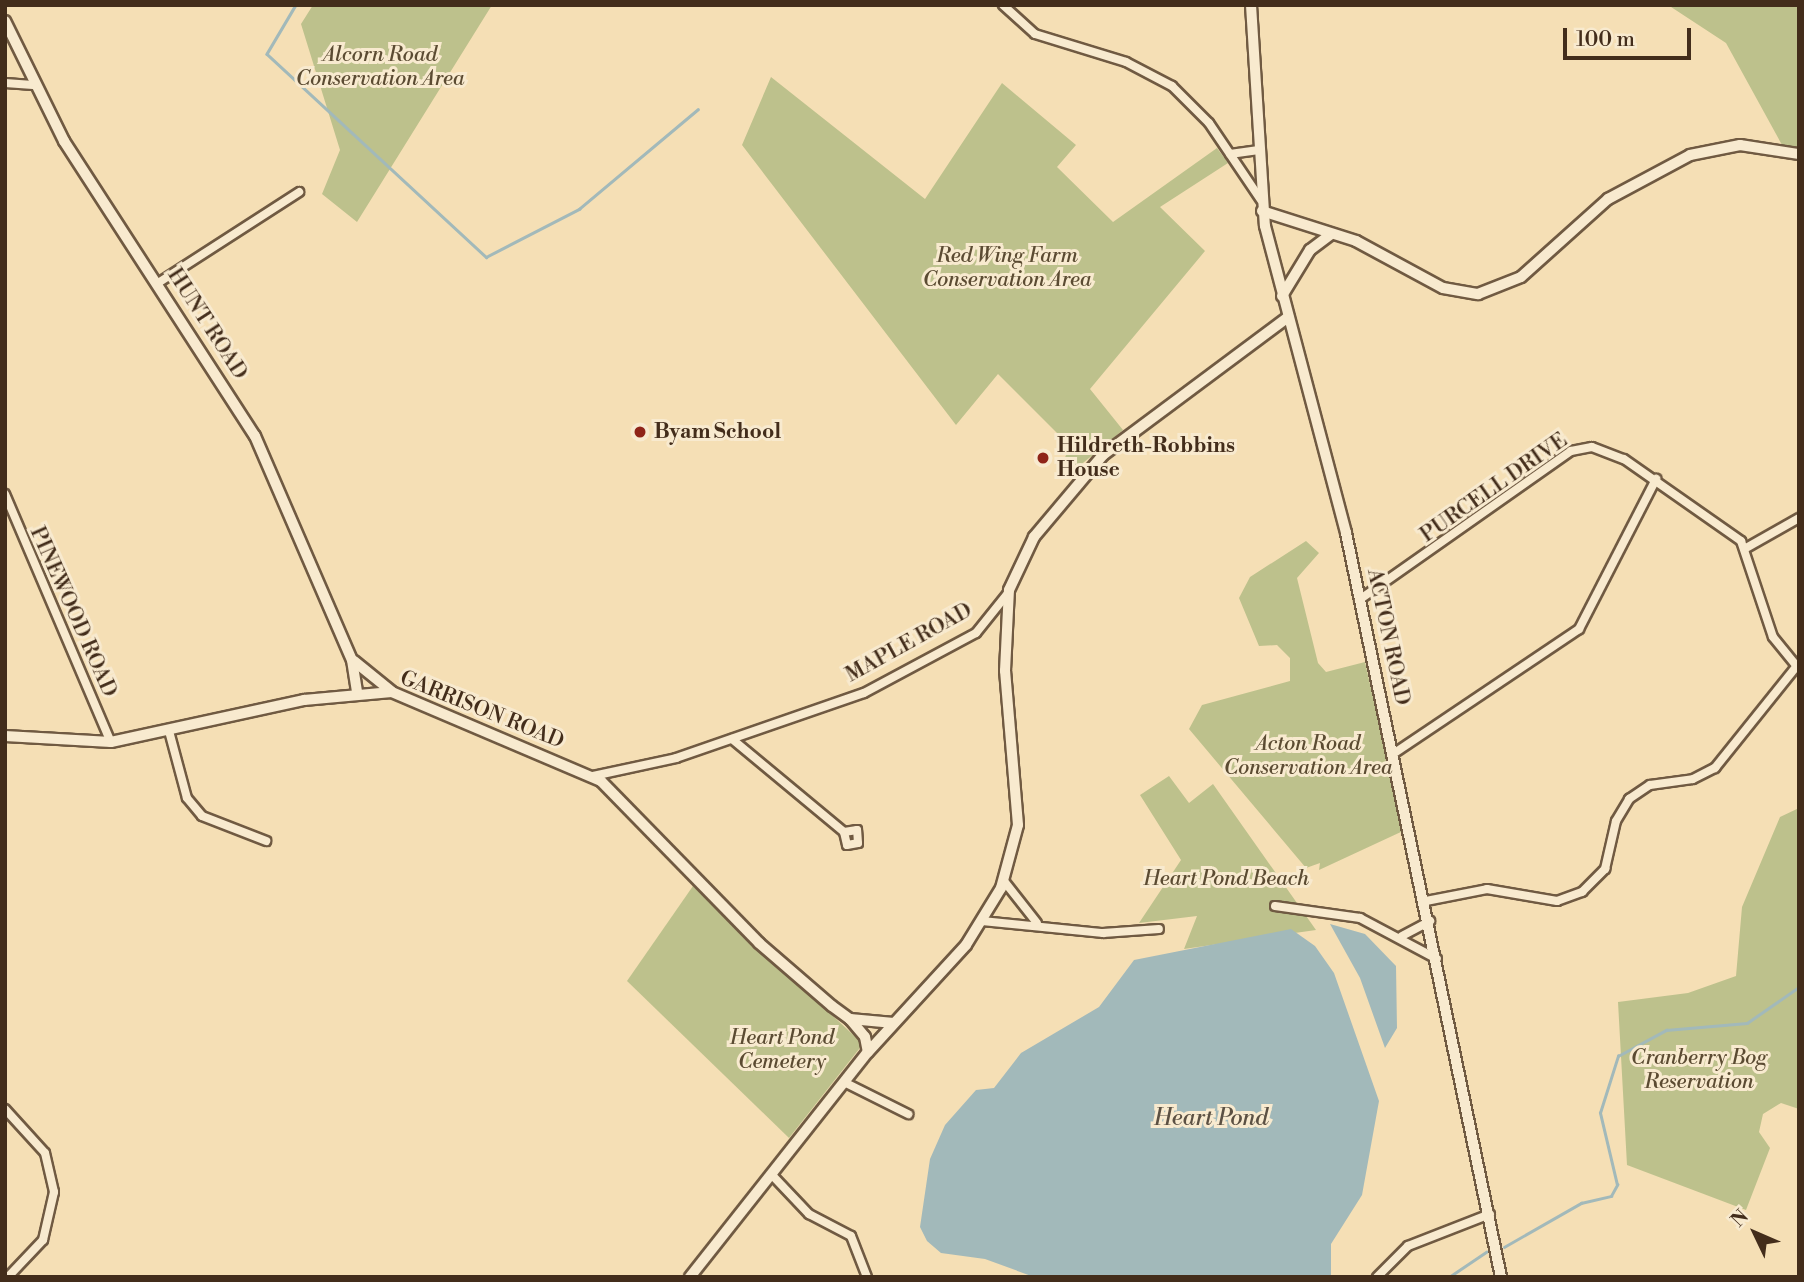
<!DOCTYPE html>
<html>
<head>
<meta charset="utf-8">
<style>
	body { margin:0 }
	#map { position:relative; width:1804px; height:1282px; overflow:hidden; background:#f5dfb5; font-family:"Libre Bodoni",serif }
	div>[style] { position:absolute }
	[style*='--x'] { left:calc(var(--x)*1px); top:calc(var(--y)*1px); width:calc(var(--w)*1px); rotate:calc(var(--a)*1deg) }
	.green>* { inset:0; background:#bdc18c }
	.water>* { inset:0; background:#a2b9ba }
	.stream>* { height:2.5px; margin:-1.25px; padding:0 1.25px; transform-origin:1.25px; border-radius:1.25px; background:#a2b9ba }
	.roads { filter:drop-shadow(2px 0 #705a42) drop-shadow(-2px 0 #705a42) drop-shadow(0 2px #705a42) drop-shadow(0 -2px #705a42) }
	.minor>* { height:8px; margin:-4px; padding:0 4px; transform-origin:4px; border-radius:4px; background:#f8eacf }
	.tertiary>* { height:10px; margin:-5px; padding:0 5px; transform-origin:5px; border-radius:5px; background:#f8eacf }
	.secondary>* { height:10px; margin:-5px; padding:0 5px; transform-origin:5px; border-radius:5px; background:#f8eacf }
	.dots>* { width:19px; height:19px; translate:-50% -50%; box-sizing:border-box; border:4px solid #f8eacf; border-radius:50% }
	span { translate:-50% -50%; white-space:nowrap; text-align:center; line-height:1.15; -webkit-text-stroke:6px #f8eacf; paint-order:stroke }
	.park-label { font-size:21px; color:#5b4b32; font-style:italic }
	.street-label { font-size:21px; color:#432d1b }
	.poi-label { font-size:21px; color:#432d1b; font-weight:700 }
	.left { translate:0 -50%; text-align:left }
	.water-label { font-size:23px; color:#5b5043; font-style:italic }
	.frame { position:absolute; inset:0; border:7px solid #432d1b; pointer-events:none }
	.north { position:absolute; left:1720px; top:1198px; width:70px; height:70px; -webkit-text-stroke:5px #f8eacf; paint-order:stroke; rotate:314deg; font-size:19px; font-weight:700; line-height:28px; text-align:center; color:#432d1b }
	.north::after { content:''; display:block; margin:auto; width:24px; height:32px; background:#432d1b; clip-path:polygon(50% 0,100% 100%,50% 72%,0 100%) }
	.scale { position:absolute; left:1563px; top:28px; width:128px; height:32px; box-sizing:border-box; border:4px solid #432d1b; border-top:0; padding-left:9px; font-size:21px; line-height:24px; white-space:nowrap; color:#432d1b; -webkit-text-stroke:5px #f8eacf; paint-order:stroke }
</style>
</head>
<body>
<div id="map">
	<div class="green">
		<div style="clip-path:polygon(313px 5px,492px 5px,357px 222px,322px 194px,340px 150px,301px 24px)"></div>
		<div style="clip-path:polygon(1668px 5px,1799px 5px,1799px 148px,1782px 145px,1726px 43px)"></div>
		<div style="clip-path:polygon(771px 77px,925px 199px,1002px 83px,1076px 145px,1057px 167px,1113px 222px,1217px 148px,1228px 163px,1160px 207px,1205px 251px,1090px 389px,1123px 430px,1072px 472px,1063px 462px,1070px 446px,998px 374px,956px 425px,742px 145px)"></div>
		<div style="clip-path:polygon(1306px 541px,1319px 553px,1297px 578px,1318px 663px,1326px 672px,1365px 662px,1403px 831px,1319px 870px,1320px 863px,1306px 868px,1189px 729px,1202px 705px,1290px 681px,1290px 658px,1277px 645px,1259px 646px,1239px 598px,1250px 577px)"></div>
		<div style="clip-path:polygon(1169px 776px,1189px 803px,1213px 784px,1316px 930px,1184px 949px,1197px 916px,1139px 923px,1181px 860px,1140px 795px)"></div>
		<div style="clip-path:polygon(1799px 808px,1799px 1109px,1781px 1103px,1763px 1114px,1759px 1132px,1770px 1148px,1746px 1210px,1627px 1165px,1618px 1002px,1688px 993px,1736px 976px,1742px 907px,1780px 817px)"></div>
		<div style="clip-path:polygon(693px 886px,863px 1044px,789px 1138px,627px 981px)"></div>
	</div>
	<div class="water">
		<div style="clip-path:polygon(1330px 924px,1365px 934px,1396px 966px,1397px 1028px,1385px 1048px,1360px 978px)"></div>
		<div style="clip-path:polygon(1291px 929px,1315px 946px,1334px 973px,1379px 1101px,1362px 1195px,1331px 1244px,1331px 1277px,1034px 1277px,985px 1259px,941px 1253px,927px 1241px,920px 1227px,930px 1159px,945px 1125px,976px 1090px,994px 1088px,1021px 1053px,1099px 1007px,1134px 960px)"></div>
	</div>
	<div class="stream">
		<div style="--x:296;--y:5;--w:57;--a:120.6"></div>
		<div style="--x:267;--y:54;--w:299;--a:42.8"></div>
		<div style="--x:486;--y:257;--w:105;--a:-27.3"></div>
		<div style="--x:579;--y:209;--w:155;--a:-40"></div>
		<div style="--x:1504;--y:1247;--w:89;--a:-29.7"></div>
		<div style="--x:1581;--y:1203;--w:31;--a:-13"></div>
		<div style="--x:1611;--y:1196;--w:13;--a:-61"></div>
		<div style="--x:1617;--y:1185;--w:74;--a:-103.3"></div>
		<div style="--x:1600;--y:1113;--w:60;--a:-72.5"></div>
		<div style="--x:1618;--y:1056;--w:55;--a:-28.4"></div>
		<div style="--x:1666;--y:1030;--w:81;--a:-4.9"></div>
		<div style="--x:1747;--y:1023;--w:63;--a:-34.7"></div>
		<div style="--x:1449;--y:1277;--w:45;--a:-34"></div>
	</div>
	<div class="roads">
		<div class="minor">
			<div style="--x:1003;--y:5;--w:43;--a:42.2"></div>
			<div style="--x:1035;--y:34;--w:95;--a:17.1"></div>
			<div style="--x:1126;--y:62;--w:52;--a:27.6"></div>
			<div style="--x:1172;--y:86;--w:52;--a:45"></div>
			<div style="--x:1209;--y:123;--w:93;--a:56"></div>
			<div style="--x:5;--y:83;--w:28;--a:4"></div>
			<div style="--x:1230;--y:154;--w:29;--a:-8"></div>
			<div style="--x:158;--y:283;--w:168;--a:-32.8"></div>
			<div style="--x:5;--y:494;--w:270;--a:66.9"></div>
			<div style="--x:1746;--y:548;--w:61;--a:-29.5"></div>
			<div style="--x:1359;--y:600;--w:259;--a:-35.1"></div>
			<div style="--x:1571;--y:451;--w:21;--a:-11"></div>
			<div style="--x:1592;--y:447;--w:34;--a:21"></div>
			<div style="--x:1624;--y:459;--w:143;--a:35"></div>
			<div style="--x:1741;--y:541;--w:101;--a:71.6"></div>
			<div style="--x:1773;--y:637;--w:41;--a:50.9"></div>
			<div style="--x:169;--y:731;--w:69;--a:75"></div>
			<div style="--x:187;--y:798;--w:23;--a:50"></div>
			<div style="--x:202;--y:816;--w:69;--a:21.3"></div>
			<div style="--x:732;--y:739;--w:146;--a:39.7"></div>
			<div style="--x:844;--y:832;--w:13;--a:77"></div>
			<div style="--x:847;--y:845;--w:11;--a:-10"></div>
			<div style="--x:858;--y:843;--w:13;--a:-94"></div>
			<div style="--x:857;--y:830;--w:13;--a:171"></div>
			<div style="--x:1393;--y:754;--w:224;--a:-33.9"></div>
			<div style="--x:1579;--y:629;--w:169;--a:-62.8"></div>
			<div style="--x:593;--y:776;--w:85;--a:-12.2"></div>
			<div style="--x:676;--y:758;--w:199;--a:-19.1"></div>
			<div style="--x:864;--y:693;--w:127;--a:-28.2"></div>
			<div style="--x:976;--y:633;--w:51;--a:-51.3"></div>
			<div style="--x:1004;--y:881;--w:53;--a:51.8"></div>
			<div style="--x:1426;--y:901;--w:62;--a:-11.1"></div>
			<div style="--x:1487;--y:889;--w:71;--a:9.7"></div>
			<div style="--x:1557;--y:901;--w:27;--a:-20"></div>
			<div style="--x:1582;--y:892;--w:33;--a:-45"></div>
			<div style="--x:1605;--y:869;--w:49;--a:-77.1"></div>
			<div style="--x:1616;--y:821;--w:26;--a:-59"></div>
			<div style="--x:1629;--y:799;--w:25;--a:-34"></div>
			<div style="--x:1650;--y:785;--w:43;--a:-7.9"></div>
			<div style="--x:1693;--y:779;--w:25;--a:-27"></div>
			<div style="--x:1715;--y:768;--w:129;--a:-51.3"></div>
			<div style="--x:1275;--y:906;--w:86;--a:8"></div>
			<div style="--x:1360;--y:918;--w:87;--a:28"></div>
			<div style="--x:982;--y:921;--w:122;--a:5.7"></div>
			<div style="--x:1103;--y:933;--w:56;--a:-4.1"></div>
			<div style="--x:1402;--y:936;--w:32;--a:-28"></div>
			<div style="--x:844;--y:1082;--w:72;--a:26.6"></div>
			<div style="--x:5;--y:1109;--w:59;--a:47.7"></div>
			<div style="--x:45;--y:1153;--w:40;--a:77"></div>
			<div style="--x:54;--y:1192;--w:49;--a:102.9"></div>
			<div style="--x:43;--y:1240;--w:51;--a:133.4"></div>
			<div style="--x:772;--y:1175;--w:54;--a:46.5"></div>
			<div style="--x:809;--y:1214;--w:47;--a:27.6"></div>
			<div style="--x:851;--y:1236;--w:44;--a:68.7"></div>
			<div style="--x:1377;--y:1277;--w:44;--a:-45"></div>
			<div style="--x:1408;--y:1246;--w:88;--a:-21.3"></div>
		</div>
		<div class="tertiary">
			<div style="--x:5;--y:21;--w:134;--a:63.8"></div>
			<div style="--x:64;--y:141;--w:351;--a:57.1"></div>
			<div style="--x:255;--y:436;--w:244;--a:66.6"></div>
			<div style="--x:352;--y:660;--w:32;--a:81"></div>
			<div style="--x:354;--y:661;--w:48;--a:39"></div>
			<div style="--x:5;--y:736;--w:106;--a:3.2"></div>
			<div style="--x:111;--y:742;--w:198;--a:-12.3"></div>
			<div style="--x:304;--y:700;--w:88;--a:-5.2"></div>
			<div style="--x:392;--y:692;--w:227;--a:23.1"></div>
			<div style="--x:601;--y:781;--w:226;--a:45.7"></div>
			<div style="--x:759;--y:943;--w:96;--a:40.8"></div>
			<div style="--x:832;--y:1006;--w:22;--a:36"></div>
			<div style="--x:850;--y:1019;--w:44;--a:5.2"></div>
			<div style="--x:850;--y:1019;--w:23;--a:50"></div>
			<div style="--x:865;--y:1037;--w:15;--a:79"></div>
		</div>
		<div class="secondary">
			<div style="--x:1251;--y:5;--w:221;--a:86.4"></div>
			<div style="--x:1265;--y:226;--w:318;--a:75.2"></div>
			<div style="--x:1346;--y:533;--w:760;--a:78.23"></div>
			<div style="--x:1262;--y:211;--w:99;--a:17.7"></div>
			<div style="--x:1356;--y:241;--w:99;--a:28.4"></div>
			<div style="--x:1443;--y:288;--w:36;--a:10"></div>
			<div style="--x:1478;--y:294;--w:46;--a:-21.6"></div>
			<div style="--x:1521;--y:277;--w:117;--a:-41.9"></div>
			<div style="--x:1608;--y:199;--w:93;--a:-28.2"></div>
			<div style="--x:1690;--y:155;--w:51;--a:-11.3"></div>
			<div style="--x:1740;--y:145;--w:60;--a:8.7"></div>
			<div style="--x:1282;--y:296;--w:54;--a:-58.7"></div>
			<div style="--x:1310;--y:250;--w:25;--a:-37"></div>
			<div style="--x:690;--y:1277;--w:287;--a:-51.7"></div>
			<div style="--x:868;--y:1052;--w:145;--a:-47.5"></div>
			<div style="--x:966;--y:945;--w:67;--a:-58.4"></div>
			<div style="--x:1001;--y:888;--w:65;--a:-74.9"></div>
			<div style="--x:1018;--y:825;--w:155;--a:-94.8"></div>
			<div style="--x:1005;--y:671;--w:81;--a:-87.2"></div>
			<div style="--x:1009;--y:590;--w:59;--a:-64.7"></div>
			<div style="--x:1034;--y:537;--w:107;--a:-49.9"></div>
			<div style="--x:1103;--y:455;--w:231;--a:-36.7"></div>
		</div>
	</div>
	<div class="dots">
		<div style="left:640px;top:432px;background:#8f2418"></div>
		<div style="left:1043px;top:458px;background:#8f2418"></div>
	</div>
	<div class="park-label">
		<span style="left:380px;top:67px">Alcorn Road<br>Conservation Area</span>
		<span style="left:1007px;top:268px">Red Wing Farm<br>Conservation Area</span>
		<span style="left:1308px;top:756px">Acton Road<br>Conservation Area</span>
		<span style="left:1226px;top:879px">Heart Pond Beach</span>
		<span style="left:782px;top:1050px">Heart Pond<br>Cemetery</span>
		<span style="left:1699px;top:1070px">Cranberry Bog<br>Reservation</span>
	</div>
	<div class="street-label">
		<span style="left:207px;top:324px;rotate:57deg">HUNT ROAD</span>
		<span style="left:1494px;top:488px;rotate:-35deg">PURCELL DRIVE</span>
		<span style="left:73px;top:612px;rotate:66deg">PINEWOOD ROAD</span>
		<span style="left:1388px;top:637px;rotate:78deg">ACTON ROAD</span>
		<span style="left:909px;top:643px;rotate:-29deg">MAPLE ROAD</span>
		<span style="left:482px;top:710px;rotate:22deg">GARRISON ROAD</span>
	</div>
	<div class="poi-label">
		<span class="left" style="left:654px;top:432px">Byam School</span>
		<span class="left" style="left:1057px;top:458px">Hildreth-Robbins<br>House</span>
	</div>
	<div class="water-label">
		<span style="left:1211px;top:1118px">Heart Pond</span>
	</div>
	<div class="frame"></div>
	<div class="north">N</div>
	<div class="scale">100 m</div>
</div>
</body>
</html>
